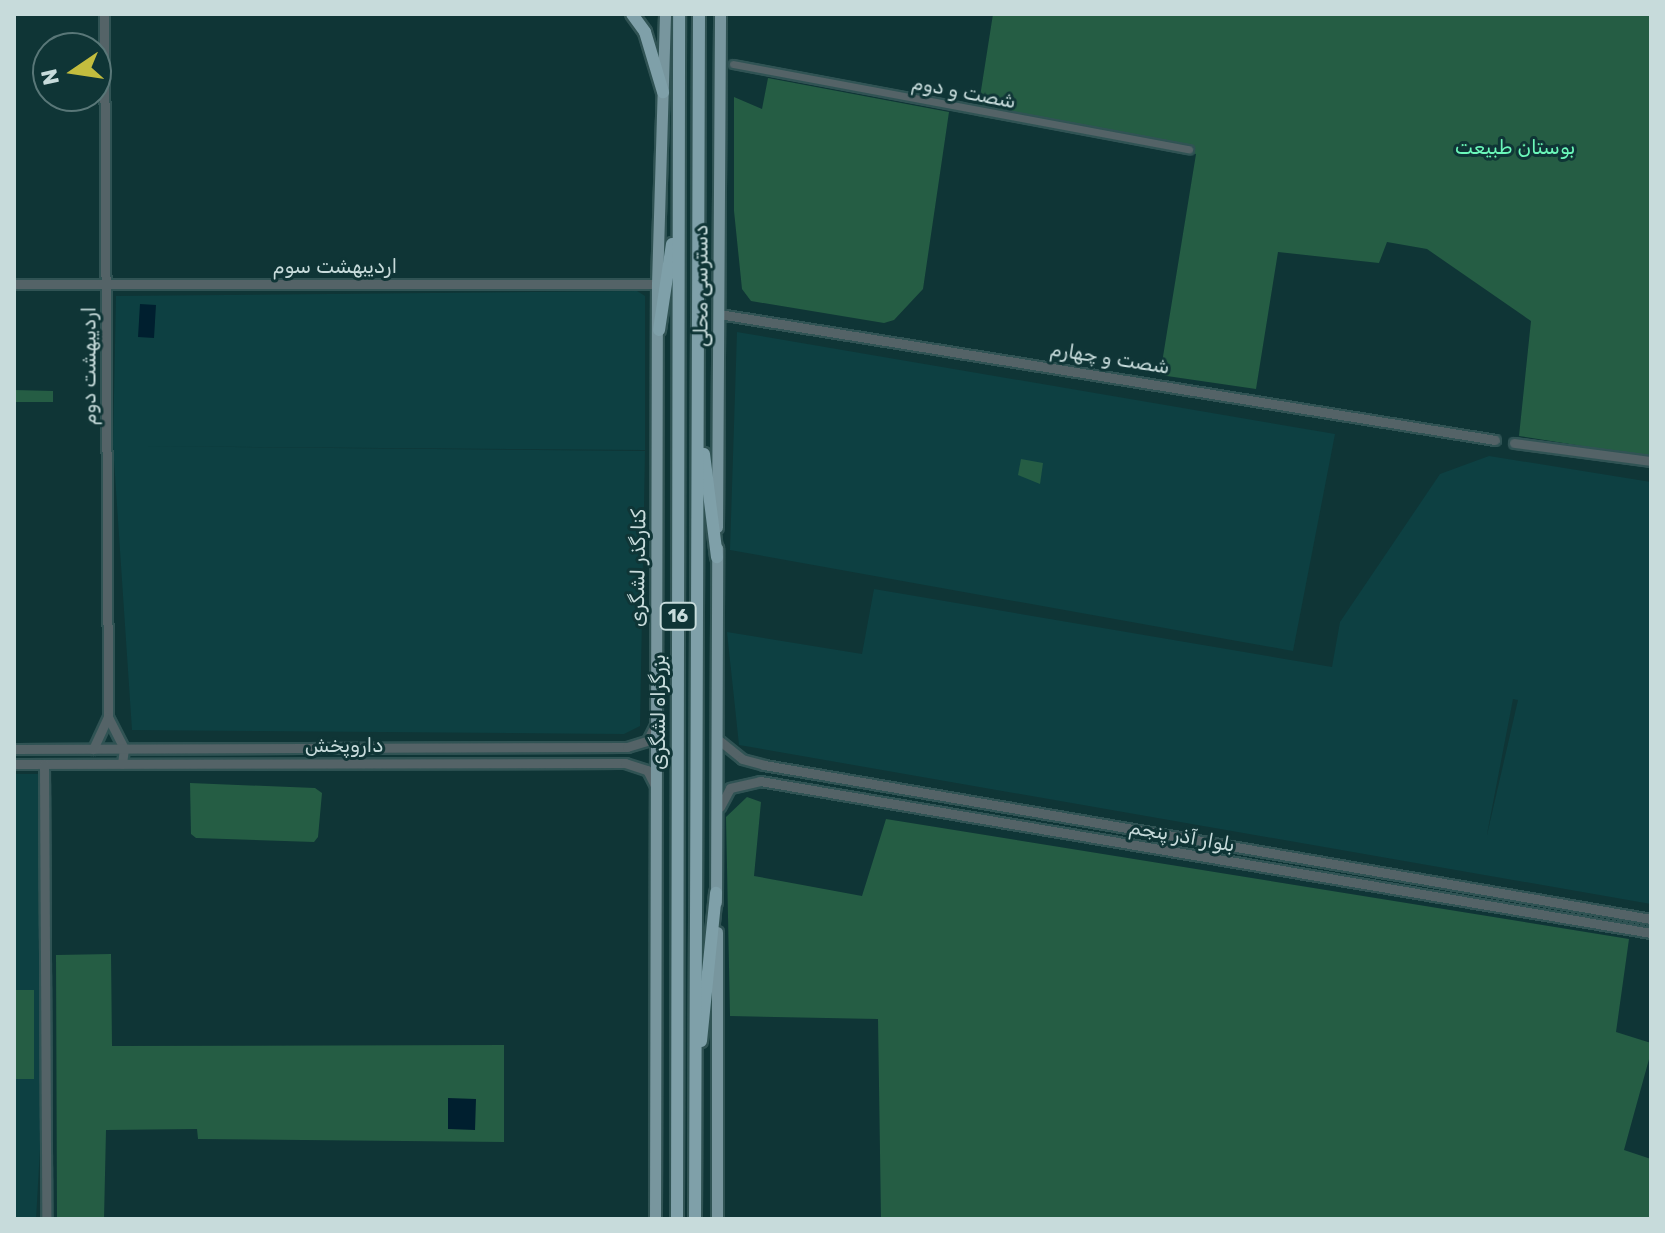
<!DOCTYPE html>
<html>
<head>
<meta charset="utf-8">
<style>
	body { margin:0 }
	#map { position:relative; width:1665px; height:1233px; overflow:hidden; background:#0f3536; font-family:Rubik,"Noto Sans Arabic",sans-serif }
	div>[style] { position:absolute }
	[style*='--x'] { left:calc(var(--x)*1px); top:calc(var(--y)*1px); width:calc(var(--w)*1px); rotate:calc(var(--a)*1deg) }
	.built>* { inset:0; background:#0d4042 }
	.green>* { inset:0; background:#255d44 }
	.water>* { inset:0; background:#001f2f }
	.roads { filter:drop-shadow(2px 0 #305354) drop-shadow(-2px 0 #305354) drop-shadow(0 2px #305354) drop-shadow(0 -2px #305354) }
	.minor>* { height:7px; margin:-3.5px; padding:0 3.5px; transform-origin:3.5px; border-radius:3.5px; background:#546367 }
	.tertiary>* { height:9px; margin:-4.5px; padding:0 4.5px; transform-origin:4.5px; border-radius:4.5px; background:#546367 }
	.primary>* { height:11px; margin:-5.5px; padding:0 5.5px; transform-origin:5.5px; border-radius:5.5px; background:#78969e }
	.trunk>* { height:12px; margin:-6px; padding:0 6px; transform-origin:6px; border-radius:6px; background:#7fa0a9 }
	span { translate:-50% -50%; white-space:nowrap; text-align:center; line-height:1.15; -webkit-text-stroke:6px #0f3536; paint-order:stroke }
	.shield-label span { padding:2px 6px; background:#0f3536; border:2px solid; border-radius:6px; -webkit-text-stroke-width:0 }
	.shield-label { font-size:18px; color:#c7dbdb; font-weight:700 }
	.street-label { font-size:20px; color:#c7dbdb }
	.park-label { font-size:20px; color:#6bf8ba }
	.frame { position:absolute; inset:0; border:16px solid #c7dbdb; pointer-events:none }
	.north { position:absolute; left:32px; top:32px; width:80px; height:80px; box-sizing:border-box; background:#0f3536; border:2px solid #597778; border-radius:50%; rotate:257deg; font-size:22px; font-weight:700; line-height:32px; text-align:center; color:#c7dbdb }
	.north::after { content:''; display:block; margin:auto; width:28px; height:36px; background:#c3bd3e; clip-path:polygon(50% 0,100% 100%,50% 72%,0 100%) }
</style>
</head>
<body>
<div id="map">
	<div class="built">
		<div style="clip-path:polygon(637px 291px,645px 296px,645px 450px,133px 446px,645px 451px,640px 726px,624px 734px,132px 730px,113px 445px,116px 296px)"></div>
		<div style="clip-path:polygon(737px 332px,1335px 434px,1293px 651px,730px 550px)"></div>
		<div style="clip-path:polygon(evenodd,1489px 456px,1651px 482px,1651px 904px,739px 745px,727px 632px,862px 654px,874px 589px,1332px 667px,1340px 622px,1440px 474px,1489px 456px,1513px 699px,1518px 700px,1487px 835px,1487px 834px,1513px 699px)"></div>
		<div style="clip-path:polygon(14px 774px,39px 774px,44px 1080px,36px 1219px,14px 1219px)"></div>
	</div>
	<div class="green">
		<div style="clip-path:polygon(993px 14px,1651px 14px,1651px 457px,1519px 436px,1531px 321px,1427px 249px,1387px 242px,1379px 263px,1278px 252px,1256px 389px,1160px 375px,1196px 154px,977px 116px)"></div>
		<div style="clip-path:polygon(768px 78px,949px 112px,923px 289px,894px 320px,884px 323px,751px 301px,742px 289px,734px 211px,734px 97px,762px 109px)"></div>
		<div style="clip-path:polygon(14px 390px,53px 391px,53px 402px,14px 402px)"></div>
		<div style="clip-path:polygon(1021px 459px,1043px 463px,1040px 484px,1018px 475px)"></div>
		<div style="clip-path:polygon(190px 783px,315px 788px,322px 793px,318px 837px,314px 842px,196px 838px,191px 834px)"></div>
		<div style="clip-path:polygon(747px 797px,761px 802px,754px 876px,862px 896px,886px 819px,1629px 939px,1616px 1032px,1651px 1043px,1651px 1052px,1624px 1150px,1651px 1159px,1651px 1219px,881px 1219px,878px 1019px,730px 1016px,726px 817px)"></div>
		<div style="clip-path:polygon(111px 954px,112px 1046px,504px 1045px,504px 1142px,198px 1139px,197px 1129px,106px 1130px,104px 1219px,57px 1219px,56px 955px)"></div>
		<div style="clip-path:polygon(14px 990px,34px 990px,34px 1079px,14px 1079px)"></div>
	</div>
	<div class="water">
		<div style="clip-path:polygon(140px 304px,156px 305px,154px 338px,138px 337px)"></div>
		<div style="clip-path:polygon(448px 1098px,476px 1099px,475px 1130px,448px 1129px)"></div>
	</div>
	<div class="roads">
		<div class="minor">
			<div style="--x:733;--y:64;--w:464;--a:10.6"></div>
		</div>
		<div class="tertiary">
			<div style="--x:104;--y:14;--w:703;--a:89.67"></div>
			<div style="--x:108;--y:717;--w:36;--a:63"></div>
			<div style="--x:124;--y:749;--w:15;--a:98"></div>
			<div style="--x:14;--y:284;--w:643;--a:0"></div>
			<div style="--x:719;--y:314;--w:786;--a:9.22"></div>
			<div style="--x:1514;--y:443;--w:138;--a:7.5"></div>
			<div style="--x:720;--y:741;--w:28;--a:39"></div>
			<div style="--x:742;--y:759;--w:23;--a:15"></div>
			<div style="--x:764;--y:765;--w:900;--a:9.85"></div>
			<div style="--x:14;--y:749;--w:613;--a:-0.19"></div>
			<div style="--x:627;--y:747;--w:21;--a:-17"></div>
			<div style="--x:647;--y:741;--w:18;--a:-63"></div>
			<div style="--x:93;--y:749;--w:35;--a:-65"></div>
			<div style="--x:14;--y:764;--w:611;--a:-0.09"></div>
			<div style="--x:625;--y:763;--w:23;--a:18"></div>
			<div style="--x:647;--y:770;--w:18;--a:63"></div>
			<div style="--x:44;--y:764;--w:455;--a:89.7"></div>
			<div style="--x:720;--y:807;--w:21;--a:-62"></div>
			<div style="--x:730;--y:788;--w:31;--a:-13"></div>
			<div style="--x:760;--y:781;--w:904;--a:9.68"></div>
		</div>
		<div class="primary">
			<div style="--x:717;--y:527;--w:513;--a:-89.66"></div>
			<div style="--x:716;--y:902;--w:354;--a:-89.8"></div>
			<div style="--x:655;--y:1219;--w:935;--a:-89.88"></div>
			<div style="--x:657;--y:284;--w:270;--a:-88.3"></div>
			<div style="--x:717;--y:1219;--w:287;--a:-90"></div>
		</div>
		<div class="trunk">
			<div style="--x:632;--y:14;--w:22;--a:54"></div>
			<div style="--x:645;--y:32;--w:63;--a:73.3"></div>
			<div style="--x:659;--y:330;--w:87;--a:-81.4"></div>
			<div style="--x:704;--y:454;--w:104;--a:82.8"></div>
			<div style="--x:701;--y:1041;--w:149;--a:-84.2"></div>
			<div style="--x:677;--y:1219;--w:1205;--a:-89.9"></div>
			<div style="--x:695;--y:1219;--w:1205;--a:-89.81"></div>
		</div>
	</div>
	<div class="shield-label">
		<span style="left:678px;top:616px">16</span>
	</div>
	<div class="street-label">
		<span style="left:964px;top:92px;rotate:11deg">شصت و دوم</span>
		<span style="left:335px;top:266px">اردیبهشت سوم</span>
		<span style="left:701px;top:286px;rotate:-90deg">دسترسی محلی</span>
		<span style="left:1110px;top:358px;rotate:9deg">شصت و چهارم</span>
		<span style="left:89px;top:366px;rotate:-90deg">اردیبهشت دوم</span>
		<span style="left:638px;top:568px;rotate:-89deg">کنارگذر لشگری</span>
		<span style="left:658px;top:712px;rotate:-90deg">بزرگراه لشگری</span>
		<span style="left:344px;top:745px">داروپخش</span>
		<span style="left:1182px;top:836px;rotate:10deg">بلوار آذر پنجم</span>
	</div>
	<div class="park-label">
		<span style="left:1515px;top:147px">بوستان طبیعت</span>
	</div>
	<div class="frame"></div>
	<div class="north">N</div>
</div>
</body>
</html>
